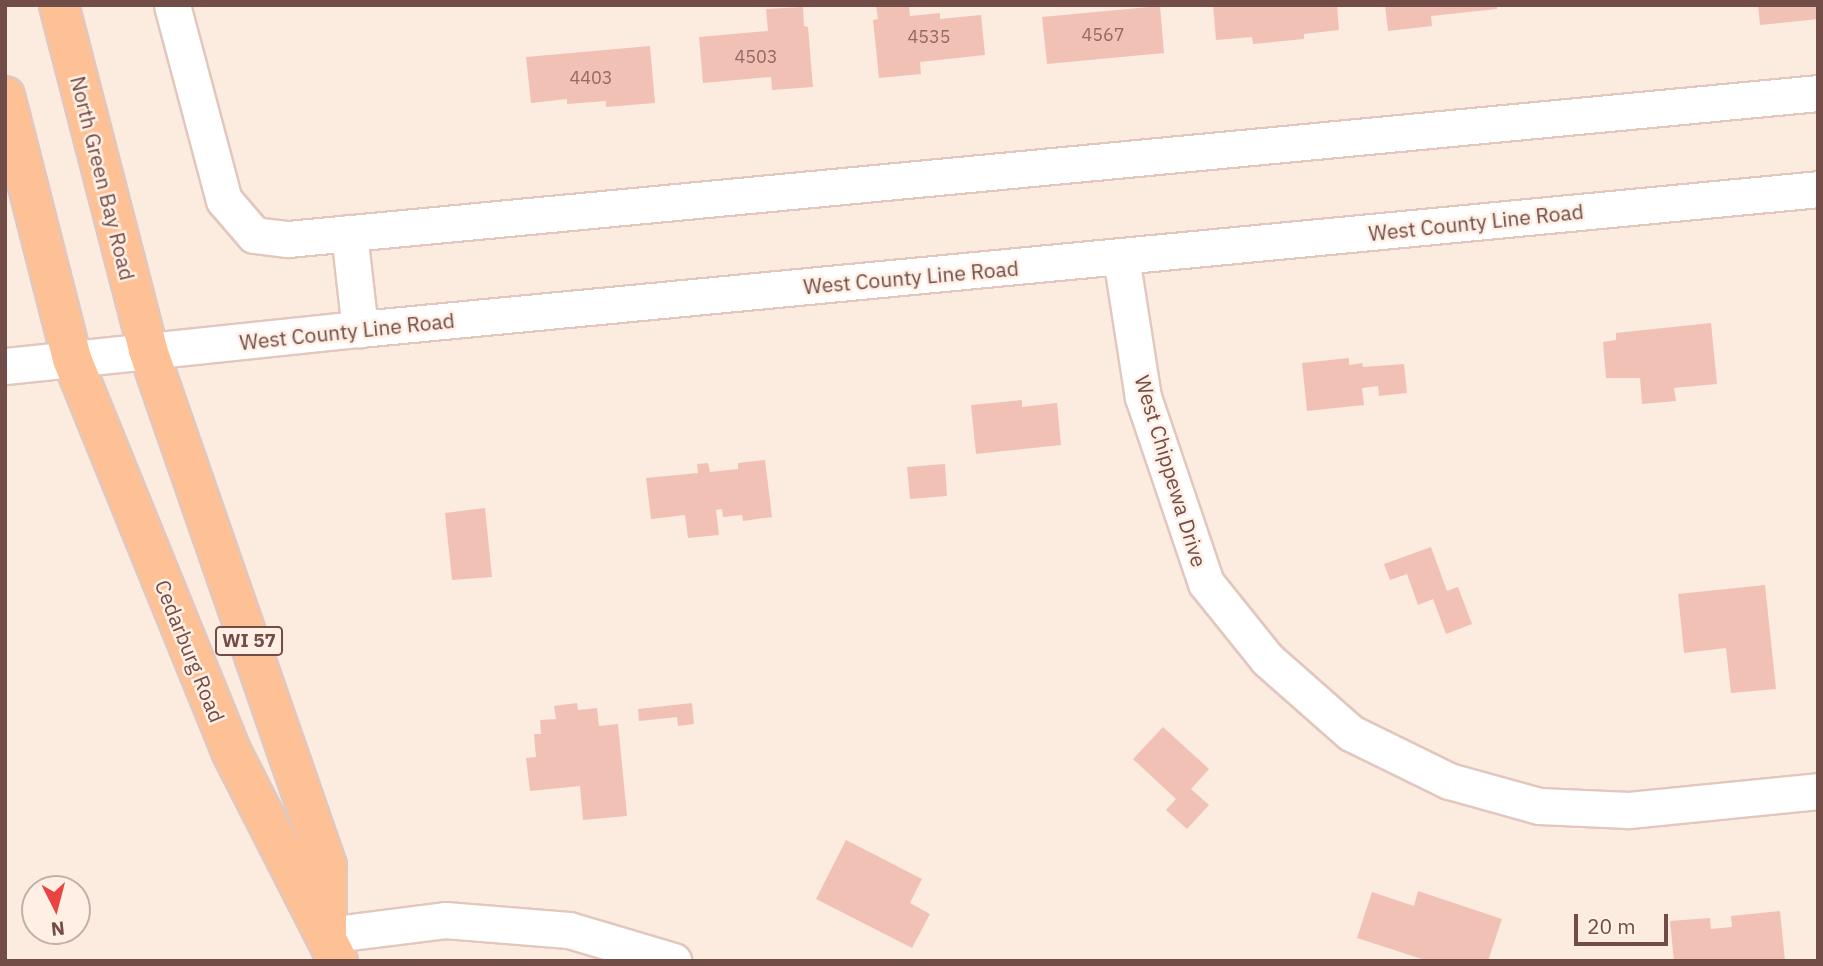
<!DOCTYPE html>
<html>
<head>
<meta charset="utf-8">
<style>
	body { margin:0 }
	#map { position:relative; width:1823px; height:966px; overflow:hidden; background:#fcebdf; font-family:"IBM Plex Sans",sans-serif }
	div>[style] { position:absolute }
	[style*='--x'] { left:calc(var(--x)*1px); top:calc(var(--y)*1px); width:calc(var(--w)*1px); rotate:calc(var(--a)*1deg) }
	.building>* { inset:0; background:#f2c1b6 }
	.roads { filter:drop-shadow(2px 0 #e2c7be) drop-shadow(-2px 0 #e2c7be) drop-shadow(0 2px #e2c7be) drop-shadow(0 -2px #e2c7be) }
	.minor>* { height:35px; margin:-17.5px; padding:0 17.5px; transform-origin:17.5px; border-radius:17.5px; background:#fff }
	.major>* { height:38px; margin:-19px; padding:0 19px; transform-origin:19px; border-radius:19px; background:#fdc195 }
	span { translate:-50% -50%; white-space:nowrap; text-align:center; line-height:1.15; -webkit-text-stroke:5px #ffefe5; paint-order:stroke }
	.number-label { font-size:18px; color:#926a63 }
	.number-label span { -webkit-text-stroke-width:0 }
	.shield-label span { padding:2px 5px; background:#ffefe5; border:2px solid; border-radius:5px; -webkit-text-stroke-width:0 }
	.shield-label { font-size:19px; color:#724d47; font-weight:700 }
	.street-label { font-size:21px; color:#724d47 }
	.frame { position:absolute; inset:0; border:7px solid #724d47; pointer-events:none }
	.north { position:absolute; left:21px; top:875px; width:70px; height:70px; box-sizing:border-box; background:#ffefe5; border:2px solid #c7aea6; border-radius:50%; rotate:174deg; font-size:19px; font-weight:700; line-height:28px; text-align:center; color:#724d47 }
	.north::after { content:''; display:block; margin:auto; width:24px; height:32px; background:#e94441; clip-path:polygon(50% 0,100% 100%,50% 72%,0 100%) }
	.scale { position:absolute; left:1574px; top:914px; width:94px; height:32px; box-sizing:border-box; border:4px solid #724d47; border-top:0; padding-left:9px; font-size:21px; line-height:24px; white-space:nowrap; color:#724d47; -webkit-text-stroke:5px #ffefe5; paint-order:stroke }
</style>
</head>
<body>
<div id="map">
	<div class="building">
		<div style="clip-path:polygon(876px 5px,909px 5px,910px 16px,940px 13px,940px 19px,981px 15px,985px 55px,920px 62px,921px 74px,879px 78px,873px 20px,878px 19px)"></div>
		<div style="clip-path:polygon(1213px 5px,1337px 5px,1339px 30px,1304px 34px,1304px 39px,1253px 44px,1252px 37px,1216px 40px)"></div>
		<div style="clip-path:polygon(1385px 5px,1497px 5px,1497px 9px,1431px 16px,1432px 26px,1388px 31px)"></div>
		<div style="clip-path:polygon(1758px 5px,1818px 5px,1818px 19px,1760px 25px)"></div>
		<div style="clip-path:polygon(1160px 6px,1164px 53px,1047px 64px,1042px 17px)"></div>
		<div style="clip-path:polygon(803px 7px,804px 26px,808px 27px,813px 87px,772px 90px,771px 77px,703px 83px,699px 37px,768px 31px,766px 9px)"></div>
		<div style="clip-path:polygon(650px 46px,655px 103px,606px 107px,606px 101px,567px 104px,567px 99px,531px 103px,526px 57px)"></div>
		<div style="clip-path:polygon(1711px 323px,1717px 384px,1674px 388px,1676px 401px,1642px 404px,1640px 378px,1606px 378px,1603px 342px,1616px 340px,1616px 333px)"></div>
		<div style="clip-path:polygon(1349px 358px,1349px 365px,1362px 363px,1363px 367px,1404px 364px,1407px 393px,1379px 396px,1378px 386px,1362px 388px,1364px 405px,1307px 411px,1302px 363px)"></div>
		<div style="clip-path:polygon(1022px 400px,1022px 407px,1057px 403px,1061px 445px,976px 454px,971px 405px)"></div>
		<div style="clip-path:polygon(765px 460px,772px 517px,743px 521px,742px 515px,723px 517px,722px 509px,716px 510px,719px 535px,688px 538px,685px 515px,651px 519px,646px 478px,698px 473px,697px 464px,708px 463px,710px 472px,738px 469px,738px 463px)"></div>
		<div style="clip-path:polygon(945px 464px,947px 496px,910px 499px,907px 467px)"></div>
		<div style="clip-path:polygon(485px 508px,492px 577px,452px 580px,445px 513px)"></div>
		<div style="clip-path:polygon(1431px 547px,1447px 591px,1458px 587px,1472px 624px,1446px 634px,1433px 599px,1418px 605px,1407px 574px,1390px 580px,1384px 564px)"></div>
		<div style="clip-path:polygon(1765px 585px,1776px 689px,1731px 693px,1726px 648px,1684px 653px,1678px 594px)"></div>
		<div style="clip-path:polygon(577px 703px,578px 710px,597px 708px,599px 726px,618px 724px,627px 816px,583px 820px,580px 786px,530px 791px,526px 758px,536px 757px,534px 734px,541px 734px,540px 720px,556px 719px,554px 706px)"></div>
		<div style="clip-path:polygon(692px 703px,694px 724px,678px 726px,677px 717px,639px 721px,638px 709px)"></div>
		<div style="clip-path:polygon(1163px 727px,1209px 769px,1191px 789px,1209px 805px,1187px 829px,1166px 810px,1176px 799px,1133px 759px)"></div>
		<div style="clip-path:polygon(846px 840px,922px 879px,910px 903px,930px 914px,912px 948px,816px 899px)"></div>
		<div style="clip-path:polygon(1418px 891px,1502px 919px,1488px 961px,1428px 961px,1357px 938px,1372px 892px,1414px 906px)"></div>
		<div style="clip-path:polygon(1780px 911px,1785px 961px,1674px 961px,1670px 921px,1710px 918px,1711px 929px,1732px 927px,1731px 916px)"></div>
	</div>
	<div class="roads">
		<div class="minor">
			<div style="--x:172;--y:5;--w:202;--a:75.1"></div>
			<div style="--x:224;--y:200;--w:46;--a:49.4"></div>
			<div style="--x:254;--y:235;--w:34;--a:7"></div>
			<div style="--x:288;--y:239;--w:1537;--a:-5.45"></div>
			<div style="--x:349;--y:233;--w:97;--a:83.5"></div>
			<div style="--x:1121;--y:257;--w:142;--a:81.1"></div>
			<div style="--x:1143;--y:397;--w:196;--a:71.3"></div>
			<div style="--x:1206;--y:583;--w:97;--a:51.2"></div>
			<div style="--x:1267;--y:659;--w:112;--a:41.4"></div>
			<div style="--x:1351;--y:733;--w:109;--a:26.1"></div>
			<div style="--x:1449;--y:781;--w:93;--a:15.5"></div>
			<div style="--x:1539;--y:806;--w:90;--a:2.5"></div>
			<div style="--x:1629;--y:810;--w:190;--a:-5.7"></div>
			<div style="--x:5;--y:366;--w:357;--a:-6"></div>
			<div style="--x:360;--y:329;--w:1465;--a:-5.48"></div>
			<div style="--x:327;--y:935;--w:119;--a:-7.2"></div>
			<div style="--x:445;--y:920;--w:124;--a:4.6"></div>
			<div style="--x:569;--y:930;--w:109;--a:16.6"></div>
		</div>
		<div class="major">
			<div style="--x:59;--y:5;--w:356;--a:75.5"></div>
			<div style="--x:148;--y:350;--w:546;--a:70.87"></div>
			<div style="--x:327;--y:866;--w:69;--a:90"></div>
			<div style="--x:5;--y:96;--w:271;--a:75.7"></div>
			<div style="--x:72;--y:359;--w:423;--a:67.9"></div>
			<div style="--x:231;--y:751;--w:236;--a:63"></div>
		</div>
	</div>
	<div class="number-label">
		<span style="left:1103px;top:35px">4567</span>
		<span style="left:929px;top:37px">4535</span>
		<span style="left:756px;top:57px">4503</span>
		<span style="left:591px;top:78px">4403</span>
	</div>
	<div class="shield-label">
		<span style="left:249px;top:641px">WI 57</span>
	</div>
	<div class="street-label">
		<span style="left:103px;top:178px;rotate:76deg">North Green Bay Road</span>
		<span style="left:1476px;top:222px;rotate:-6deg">West County Line Road</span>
		<span style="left:911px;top:277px;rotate:-5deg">West County Line Road</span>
		<span style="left:347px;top:331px;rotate:-6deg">West County Line Road</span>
		<span style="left:1171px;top:471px;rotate:73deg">West Chippewa Drive</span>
		<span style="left:190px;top:651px;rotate:68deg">Cedarburg Road</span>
	</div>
	<div class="frame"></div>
	<div class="north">N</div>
	<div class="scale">20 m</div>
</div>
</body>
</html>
